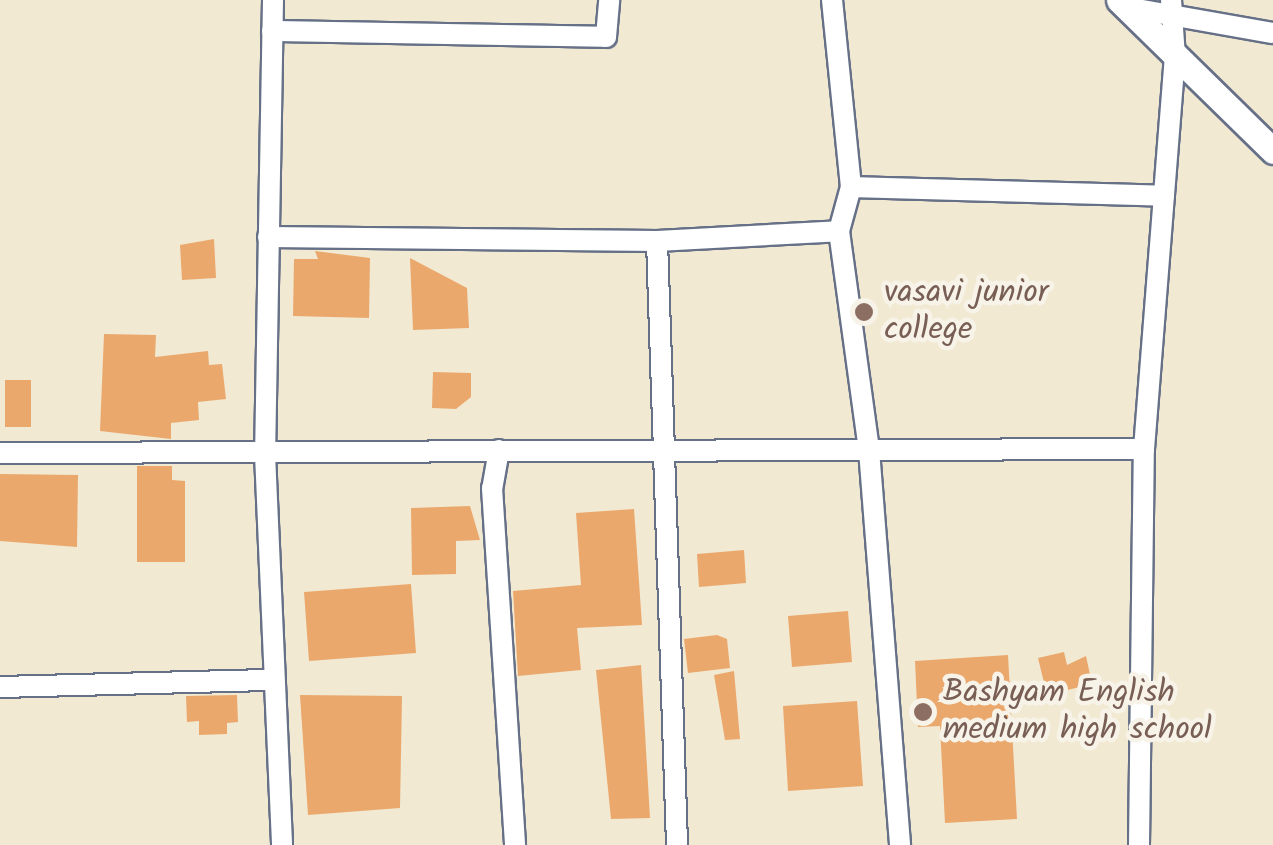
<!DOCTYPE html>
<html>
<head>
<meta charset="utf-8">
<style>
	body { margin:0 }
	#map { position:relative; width:1273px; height:845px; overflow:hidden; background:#f1e9d2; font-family:Kalam,sans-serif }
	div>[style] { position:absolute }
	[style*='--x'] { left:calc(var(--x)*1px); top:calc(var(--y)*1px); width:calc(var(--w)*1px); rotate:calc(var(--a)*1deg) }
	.building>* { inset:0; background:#eba86d }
	.roads { filter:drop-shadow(2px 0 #667087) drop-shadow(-2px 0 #667087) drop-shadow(0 2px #667087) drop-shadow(0 -2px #667087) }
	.minor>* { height:20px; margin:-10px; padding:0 10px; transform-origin:10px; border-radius:10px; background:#fff }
	.tertiary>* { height:25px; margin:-12.5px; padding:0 12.5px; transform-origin:12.5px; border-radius:12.5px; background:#fff }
	.dots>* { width:28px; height:28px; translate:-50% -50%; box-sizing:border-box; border:5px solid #f7f3e8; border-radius:50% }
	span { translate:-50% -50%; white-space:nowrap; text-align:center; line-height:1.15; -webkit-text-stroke:9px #f7f3e8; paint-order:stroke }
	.education-label { font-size:32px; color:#785e54 }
	.left { translate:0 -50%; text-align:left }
</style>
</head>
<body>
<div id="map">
	<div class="building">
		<div style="clip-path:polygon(214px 239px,216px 278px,182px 280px,180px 245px)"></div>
		<div style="clip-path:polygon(315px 251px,370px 258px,369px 318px,293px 316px,294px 259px,318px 259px)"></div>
		<div style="clip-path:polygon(410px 258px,467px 288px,469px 328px,413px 330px)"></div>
		<div style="clip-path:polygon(104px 334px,156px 335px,155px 357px,208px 351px,209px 365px,222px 364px,226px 399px,198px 402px,199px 420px,171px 423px,171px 439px,100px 431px)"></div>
		<div style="clip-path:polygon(433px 372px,471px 373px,471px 397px,456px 409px,432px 408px)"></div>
		<div style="clip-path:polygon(5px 380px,31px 380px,31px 427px,5px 427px)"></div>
		<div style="clip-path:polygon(137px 466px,172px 466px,172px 480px,185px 481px,185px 562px,137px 562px)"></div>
		<div style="clip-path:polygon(0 474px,78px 475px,77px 547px,0 541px)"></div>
		<div style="clip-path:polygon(470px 506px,480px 540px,456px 541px,456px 574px,412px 575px,411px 508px)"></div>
		<div style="clip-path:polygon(634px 509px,642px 625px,577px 628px,581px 670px,518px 676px,513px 591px,581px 585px,576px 513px)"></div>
		<div style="clip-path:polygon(744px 550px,746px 583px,699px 587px,697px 554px)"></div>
		<div style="clip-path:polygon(411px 584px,416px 653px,309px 661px,304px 592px)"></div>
		<div style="clip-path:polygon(848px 611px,852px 662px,792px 667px,788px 616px)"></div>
		<div style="clip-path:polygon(717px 635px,727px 639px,730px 668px,688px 673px,684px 639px)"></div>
		<div style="clip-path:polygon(1064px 652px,1067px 665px,1086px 656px,1092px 684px,1047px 695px,1038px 658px)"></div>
		<div style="clip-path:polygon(1008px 655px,1017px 819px,945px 823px,940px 726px,918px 727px,915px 661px)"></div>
		<div style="clip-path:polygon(641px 665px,650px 818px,611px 819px,596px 670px)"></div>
		<div style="clip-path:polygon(734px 671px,740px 739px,725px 740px,714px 675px)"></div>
		<div style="clip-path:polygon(237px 695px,238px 722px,227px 723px,227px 734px,199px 735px,199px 721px,187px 722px,186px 696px)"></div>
		<div style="clip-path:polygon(300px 695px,402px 696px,400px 808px,308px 815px)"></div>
		<div style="clip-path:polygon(857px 701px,863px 786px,788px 791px,783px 706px)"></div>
	</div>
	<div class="roads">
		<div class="minor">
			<div style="--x:273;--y:0;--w:454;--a:91"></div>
			<div style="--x:265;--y:454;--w:391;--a:87.5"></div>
			<div style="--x:832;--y:0;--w:188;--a:84.2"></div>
			<div style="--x:851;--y:187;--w:46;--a:105.3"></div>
			<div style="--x:839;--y:231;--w:221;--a:82.2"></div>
			<div style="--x:869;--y:450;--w:396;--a:85.5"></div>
			<div style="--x:1125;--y:7;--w:150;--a:10"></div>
			<div style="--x:272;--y:31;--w:334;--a:1"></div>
			<div style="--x:606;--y:37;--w:37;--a:-85"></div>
			<div style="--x:851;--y:187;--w:313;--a:1.6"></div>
			<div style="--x:268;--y:237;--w:389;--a:0.6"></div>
			<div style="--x:657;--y:241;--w:182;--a:-3.1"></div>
			<div style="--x:657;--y:241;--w:604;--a:88.1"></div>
			<div style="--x:499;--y:450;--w:39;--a:100"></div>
			<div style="--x:492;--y:488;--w:358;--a:86.3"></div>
			<div style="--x:0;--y:453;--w:1144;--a:-0.2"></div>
			<div style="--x:0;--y:687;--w:271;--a:-1.5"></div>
			<div style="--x:1139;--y:845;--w:396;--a:-89.3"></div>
			<div style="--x:1144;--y:449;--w:393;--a:-85.5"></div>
			<div style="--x:1175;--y:57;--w:57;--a:-94"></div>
		</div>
		<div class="tertiary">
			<div style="--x:1119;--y:0;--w:216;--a:44.4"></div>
		</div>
	</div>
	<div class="dots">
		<div style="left:864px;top:312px;background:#8d6e63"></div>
		<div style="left:923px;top:712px;background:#8d6e63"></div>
	</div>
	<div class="education-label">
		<span class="left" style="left:884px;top:312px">vasavi junior<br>college</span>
		<span class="left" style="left:943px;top:712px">Bashyam English<br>medium high school</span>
	</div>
</div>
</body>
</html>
